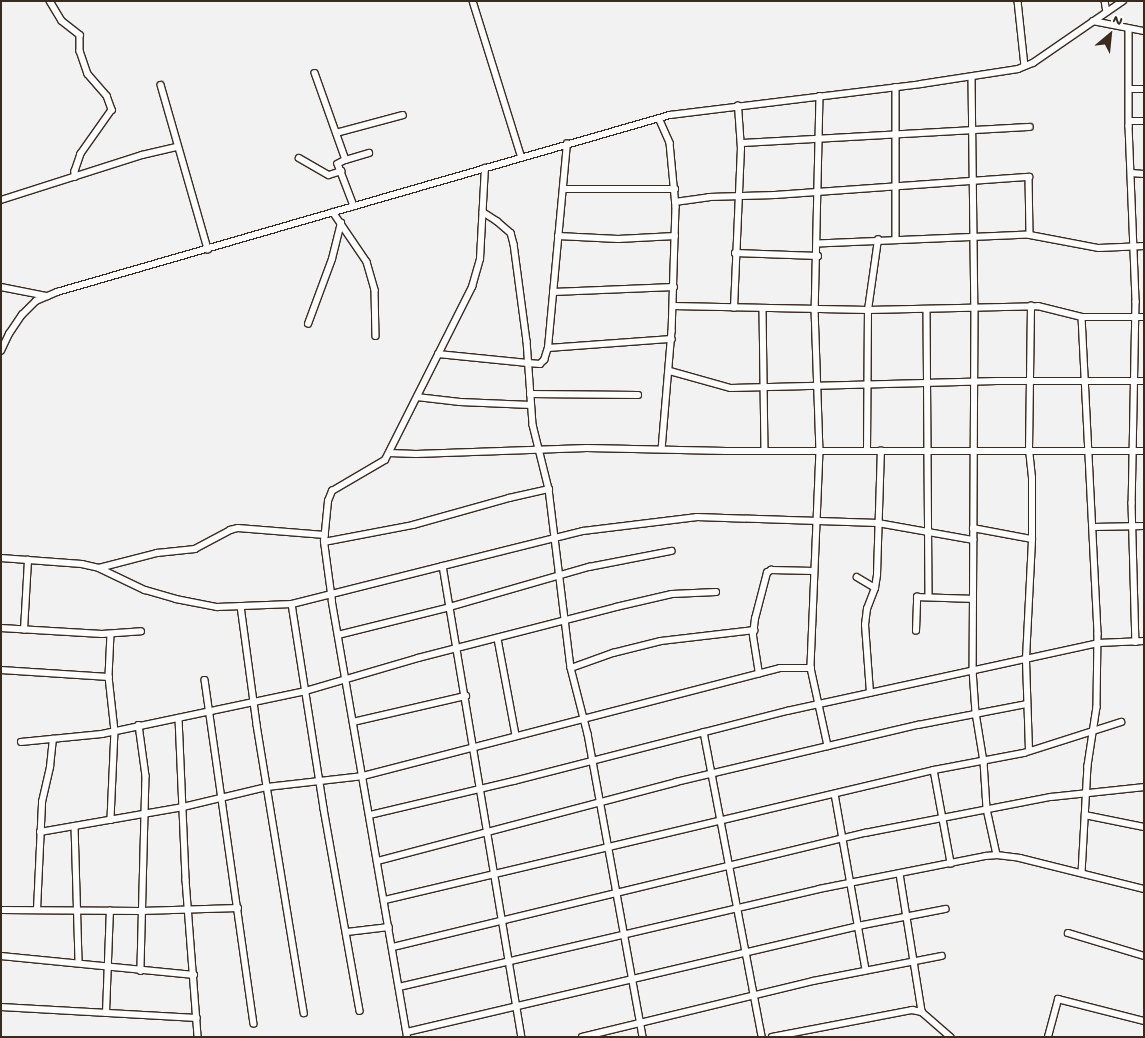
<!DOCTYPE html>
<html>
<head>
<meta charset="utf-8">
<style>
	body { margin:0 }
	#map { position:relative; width:1145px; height:1038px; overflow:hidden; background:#f3f2f2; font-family:"Gochi Hand",sans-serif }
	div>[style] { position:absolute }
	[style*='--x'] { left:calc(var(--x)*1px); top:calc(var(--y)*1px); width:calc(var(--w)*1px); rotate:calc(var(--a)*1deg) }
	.roads { filter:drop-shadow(1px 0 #3b2a1e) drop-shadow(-1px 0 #3b2a1e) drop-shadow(0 1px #3b2a1e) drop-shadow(0 -1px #3b2a1e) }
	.minor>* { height:5.5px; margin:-2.75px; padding:0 2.75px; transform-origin:2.75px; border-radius:2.75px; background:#fff }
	span { translate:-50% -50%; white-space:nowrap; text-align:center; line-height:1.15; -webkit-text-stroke:4px #fff; paint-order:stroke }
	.frame { position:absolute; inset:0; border:2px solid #3b2a1e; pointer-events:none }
	.north { position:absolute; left:1085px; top:10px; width:50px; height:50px; -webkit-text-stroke:4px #fff; paint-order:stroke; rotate:28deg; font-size:14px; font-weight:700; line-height:20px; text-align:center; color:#3b2a1e }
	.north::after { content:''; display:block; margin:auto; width:18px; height:22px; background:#3b2a1e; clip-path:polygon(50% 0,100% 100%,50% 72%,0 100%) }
</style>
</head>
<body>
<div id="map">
	<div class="roads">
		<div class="minor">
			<div style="--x:50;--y:1;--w:23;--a:59"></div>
			<div style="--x:62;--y:21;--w:23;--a:38"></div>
			<div style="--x:80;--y:35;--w:16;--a:90"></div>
			<div style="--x:80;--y:51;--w:24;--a:71"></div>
			<div style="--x:88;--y:74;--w:29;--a:49"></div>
			<div style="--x:107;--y:96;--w:15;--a:70"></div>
			<div style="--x:112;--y:110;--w:54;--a:125.2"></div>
			<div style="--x:81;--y:154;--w:18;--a:109"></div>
			<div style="--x:75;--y:171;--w:6;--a:90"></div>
			<div style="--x:473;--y:1;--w:164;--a:72.7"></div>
			<div style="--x:1018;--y:1;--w:65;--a:83.9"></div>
			<div style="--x:1105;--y:1;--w:11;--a:80"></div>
			<div style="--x:1093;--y:21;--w:52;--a:11.1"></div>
			<div style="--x:1129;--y:29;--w:97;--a:90"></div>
			<div style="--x:1129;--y:126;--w:176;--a:87.7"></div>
			<div style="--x:1136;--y:302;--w:201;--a:91.1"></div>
			<div style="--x:1132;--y:503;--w:139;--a:88.4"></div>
			<div style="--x:315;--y:73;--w:92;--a:70.4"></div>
			<div style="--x:346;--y:160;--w:9;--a:153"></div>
			<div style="--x:338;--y:164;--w:45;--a:69.1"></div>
			<div style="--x:972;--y:77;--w:232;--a:89.3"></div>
			<div style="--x:975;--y:309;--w:361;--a:90.3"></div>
			<div style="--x:973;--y:670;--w:43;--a:86"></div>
			<div style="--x:976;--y:713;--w:50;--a:80.7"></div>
			<div style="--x:984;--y:762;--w:47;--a:86.3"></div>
			<div style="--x:987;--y:809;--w:47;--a:77.7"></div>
			<div style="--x:161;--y:85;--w:171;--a:74"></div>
			<div style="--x:896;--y:87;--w:152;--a:90"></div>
			<div style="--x:1129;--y:89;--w:15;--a:0"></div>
			<div style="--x:820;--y:96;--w:213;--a:91.3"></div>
			<div style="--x:815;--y:309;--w:142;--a:88"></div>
			<div style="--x:820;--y:451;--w:217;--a:92.4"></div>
			<div style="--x:811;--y:668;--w:80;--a:77.7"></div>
			<div style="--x:659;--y:118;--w:27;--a:66"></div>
			<div style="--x:670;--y:143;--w:64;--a:84.6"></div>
			<div style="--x:676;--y:207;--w:124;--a:91.8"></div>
			<div style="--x:672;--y:331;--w:118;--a:94.8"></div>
			<div style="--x:1129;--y:121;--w:15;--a:0"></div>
			<div style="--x:336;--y:133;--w:69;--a:-15"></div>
			<div style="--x:741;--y:143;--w:289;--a:-3.2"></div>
			<div style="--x:299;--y:158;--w:34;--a:30"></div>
			<div style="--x:329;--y:175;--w:13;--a:-18"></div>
			<div style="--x:346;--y:160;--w:24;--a:-17"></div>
			<div style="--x:1131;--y:173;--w:13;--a:4"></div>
			<div style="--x:564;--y:189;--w:111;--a:0"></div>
			<div style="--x:1;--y:200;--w:148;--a:-17.7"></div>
			<div style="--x:142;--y:155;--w:36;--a:-13"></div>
			<div style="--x:675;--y:202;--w:34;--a:-8"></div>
			<div style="--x:709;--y:197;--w:66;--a:-1.7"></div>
			<div style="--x:775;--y:195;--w:255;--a:-4.1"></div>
			<div style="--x:1029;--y:177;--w:58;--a:89"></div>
			<div style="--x:1030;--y:235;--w:212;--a:177.6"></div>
			<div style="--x:333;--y:212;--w:60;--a:55.8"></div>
			<div style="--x:367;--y:262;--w:29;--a:74"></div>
			<div style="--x:375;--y:290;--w:46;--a:88.8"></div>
			<div style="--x:483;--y:212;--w:17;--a:33"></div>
			<div style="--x:497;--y:221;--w:18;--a:41"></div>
			<div style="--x:511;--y:233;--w:11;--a:75"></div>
			<div style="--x:514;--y:244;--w:98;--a:82.4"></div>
			<div style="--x:527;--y:341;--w:84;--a:85.9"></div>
			<div style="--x:533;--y:425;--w:66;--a:76"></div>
			<div style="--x:549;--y:489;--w:180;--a:83"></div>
			<div style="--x:571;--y:668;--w:68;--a:75.6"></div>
			<div style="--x:588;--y:734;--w:308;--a:79.7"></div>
			<div style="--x:1030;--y:235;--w:70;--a:10.7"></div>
			<div style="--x:1099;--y:248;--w:45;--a:-2.5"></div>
			<div style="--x:558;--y:236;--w:60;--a:2.9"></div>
			<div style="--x:618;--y:239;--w:57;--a:-3"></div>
			<div style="--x:735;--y:253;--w:83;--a:2.1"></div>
			<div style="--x:1;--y:287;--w:47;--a:11.1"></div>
			<div style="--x:553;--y:292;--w:121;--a:-2.4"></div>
			<div style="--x:673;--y:306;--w:195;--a:1.2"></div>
			<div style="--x:868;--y:310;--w:170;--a:-1.3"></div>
			<div style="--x:1038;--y:306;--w:45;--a:14"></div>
			<div style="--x:1082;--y:317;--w:62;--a:0"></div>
			<div style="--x:734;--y:308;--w:159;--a:-87.5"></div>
			<div style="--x:741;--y:149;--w:43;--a:-94"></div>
			<div style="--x:763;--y:309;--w:142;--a:89.2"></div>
			<div style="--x:927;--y:309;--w:288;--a:89.6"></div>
			<div style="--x:1082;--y:317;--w:317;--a:87.1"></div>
			<div style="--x:1098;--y:634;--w:73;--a:90.8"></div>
			<div style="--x:1097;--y:707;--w:60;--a:98.7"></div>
			<div style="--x:1088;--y:766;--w:107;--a:93.2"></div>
			<div style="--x:308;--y:324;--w:69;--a:-69.7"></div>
			<div style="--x:332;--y:259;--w:37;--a:-76"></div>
			<div style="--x:548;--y:348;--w:124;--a:-4.2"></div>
			<div style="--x:1;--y:351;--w:19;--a:-65"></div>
			<div style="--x:9;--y:334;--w:23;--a:-56"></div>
			<div style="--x:22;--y:315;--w:20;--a:-45"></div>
			<div style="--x:36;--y:301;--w:23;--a:-23"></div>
			<div style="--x:57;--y:292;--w:638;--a:-16.11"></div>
			<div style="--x:670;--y:115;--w:253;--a:-7"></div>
			<div style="--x:921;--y:84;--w:98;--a:-8.8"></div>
			<div style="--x:1018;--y:69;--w:16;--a:-22"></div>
			<div style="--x:1033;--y:63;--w:109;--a:-34.6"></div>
			<div style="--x:438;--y:354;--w:90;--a:5.7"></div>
			<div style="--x:528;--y:363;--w:12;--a:5"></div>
			<div style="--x:540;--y:364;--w:6;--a:-45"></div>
			<div style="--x:544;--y:360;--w:13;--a:-72"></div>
			<div style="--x:548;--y:348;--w:205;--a:-84.7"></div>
			<div style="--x:670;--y:371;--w:63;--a:15.6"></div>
			<div style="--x:731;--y:388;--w:266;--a:-1.5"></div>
			<div style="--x:997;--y:381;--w:147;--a:0"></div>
			<div style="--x:530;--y:394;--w:108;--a:0.5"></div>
			<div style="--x:417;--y:397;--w:43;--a:6.6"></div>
			<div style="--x:460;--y:402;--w:71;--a:2.4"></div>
			<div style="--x:867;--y:451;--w:141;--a:-89.6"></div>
			<div style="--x:868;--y:310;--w:71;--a:-81.9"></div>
			<div style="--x:389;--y:453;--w:27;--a:2"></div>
			<div style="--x:416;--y:454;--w:171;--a:-2"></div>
			<div style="--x:587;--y:448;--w:139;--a:1.2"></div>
			<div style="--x:726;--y:451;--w:418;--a:0"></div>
			<div style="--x:1093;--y:527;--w:51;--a:-1.1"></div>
			<div style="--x:973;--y:528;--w:60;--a:10.6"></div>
			<div style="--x:324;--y:542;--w:91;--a:-10.8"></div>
			<div style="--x:413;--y:525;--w:100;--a:-15.7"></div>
			<div style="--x:509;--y:498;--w:41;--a:-12.7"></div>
			<div style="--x:1;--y:558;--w:81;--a:4.2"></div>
			<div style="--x:82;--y:564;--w:17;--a:13"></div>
			<div style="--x:99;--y:568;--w:51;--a:25.6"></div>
			<div style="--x:145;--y:590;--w:32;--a:16"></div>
			<div style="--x:176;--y:599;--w:42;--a:11"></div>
			<div style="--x:217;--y:607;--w:75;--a:-2.3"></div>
			<div style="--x:292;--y:604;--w:300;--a:-14.1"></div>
			<div style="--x:583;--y:531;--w:115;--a:-7"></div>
			<div style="--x:697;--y:517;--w:181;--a:1.9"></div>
			<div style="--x:878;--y:523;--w:97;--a:10.1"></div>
			<div style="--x:443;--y:566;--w:478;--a:80.5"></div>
			<div style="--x:99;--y:568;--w:60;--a:-14.5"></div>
			<div style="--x:157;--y:553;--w:38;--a:-6"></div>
			<div style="--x:195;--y:549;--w:40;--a:-28"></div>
			<div style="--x:230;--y:530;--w:8;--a:-14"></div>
			<div style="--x:238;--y:528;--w:87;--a:4.6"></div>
			<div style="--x:857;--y:577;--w:21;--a:31"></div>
			<div style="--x:292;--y:604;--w:207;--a:81.1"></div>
			<div style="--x:324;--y:809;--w:205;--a:79.9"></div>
			<div style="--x:241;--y:606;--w:120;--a:82.3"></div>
			<div style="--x:257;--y:725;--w:292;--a:80.7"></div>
			<div style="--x:1;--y:628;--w:101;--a:3.4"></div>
			<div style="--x:102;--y:634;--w:39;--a:-4"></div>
			<div style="--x:24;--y:630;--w:70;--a:-86.7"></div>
			<div style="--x:916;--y:631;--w:34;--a:-88"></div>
			<div style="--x:917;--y:597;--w:56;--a:2"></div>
			<div style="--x:111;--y:634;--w:43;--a:92.7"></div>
			<div style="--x:109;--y:677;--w:54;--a:83.7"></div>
			<div style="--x:115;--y:731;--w:89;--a:92.6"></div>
			<div style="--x:338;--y:635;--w:115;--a:-14"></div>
			<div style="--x:450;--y:607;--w:145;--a:-16.1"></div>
			<div style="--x:589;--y:567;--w:84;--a:-11"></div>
			<div style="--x:498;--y:639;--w:98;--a:79.4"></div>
			<div style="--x:571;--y:668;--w:45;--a:-19.7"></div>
			<div style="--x:613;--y:653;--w:49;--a:-14"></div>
			<div style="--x:661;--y:641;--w:94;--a:-6.7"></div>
			<div style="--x:1;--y:670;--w:108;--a:3.7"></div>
			<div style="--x:759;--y:674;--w:39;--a:-99"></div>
			<div style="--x:753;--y:635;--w:16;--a:-83"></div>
			<div style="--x:755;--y:619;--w:48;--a:-75.4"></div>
			<div style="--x:767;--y:573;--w:5;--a:-37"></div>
			<div style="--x:771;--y:570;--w:43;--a:1.3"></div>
			<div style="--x:205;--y:680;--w:347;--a:81.9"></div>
			<div style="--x:870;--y:693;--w:68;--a:-94.2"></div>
			<div style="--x:865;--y:625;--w:16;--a:-83"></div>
			<div style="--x:867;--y:609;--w:22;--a:-69"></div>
			<div style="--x:875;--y:588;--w:13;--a:-81"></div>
			<div style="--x:877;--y:575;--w:124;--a:-88.2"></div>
			<div style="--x:179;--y:718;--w:162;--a:87.5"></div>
			<div style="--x:186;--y:880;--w:157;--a:85.6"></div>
			<div style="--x:353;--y:722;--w:116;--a:-13"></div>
			<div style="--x:139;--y:725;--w:51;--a:82.2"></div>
			<div style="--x:146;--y:776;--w:195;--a:91.5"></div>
			<div style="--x:704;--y:732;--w:310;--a:79.2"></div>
			<div style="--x:21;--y:742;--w:81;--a:-5.6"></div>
			<div style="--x:102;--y:734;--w:208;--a:-11.9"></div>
			<div style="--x:306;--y:691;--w:117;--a:-16.4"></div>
			<div style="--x:418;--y:658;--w:204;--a:-14.4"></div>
			<div style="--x:616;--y:607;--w:57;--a:-13.1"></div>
			<div style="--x:672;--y:594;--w:44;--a:-2.6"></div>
			<div style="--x:1029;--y:751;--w:92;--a:-91.9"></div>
			<div style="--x:1026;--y:659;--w:120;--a:-87.1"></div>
			<div style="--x:1032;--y:539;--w:61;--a:-90"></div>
			<div style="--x:1032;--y:478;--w:28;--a:-96"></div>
			<div style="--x:1029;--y:450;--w:144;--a:-89.2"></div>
			<div style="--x:934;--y:770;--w:95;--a:79.6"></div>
			<div style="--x:835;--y:794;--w:179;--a:80"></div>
			<div style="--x:370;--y:815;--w:148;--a:-13.3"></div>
			<div style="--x:514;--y:781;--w:282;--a:-14.4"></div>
			<div style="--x:787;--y:711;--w:318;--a:-12.3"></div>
			<div style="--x:1098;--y:643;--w:46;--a:-2.5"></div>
			<div style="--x:1085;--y:815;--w:60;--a:11.5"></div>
			<div style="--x:75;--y:826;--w:137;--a:88.3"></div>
			<div style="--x:40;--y:832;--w:145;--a:-9.9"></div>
			<div style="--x:183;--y:807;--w:86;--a:-13.4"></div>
			<div style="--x:267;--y:787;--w:97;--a:-6.5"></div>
			<div style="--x:363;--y:776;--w:431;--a:-14.5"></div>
			<div style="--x:780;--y:668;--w:31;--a:0"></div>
			<div style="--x:378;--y:861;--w:308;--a:-14.8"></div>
			<div style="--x:676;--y:782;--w:249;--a:-13.3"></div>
			<div style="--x:918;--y:725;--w:111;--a:-10.9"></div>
			<div style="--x:900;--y:874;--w:140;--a:80.9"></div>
			<div style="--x:385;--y:900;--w:564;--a:-13.32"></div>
			<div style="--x:934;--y:770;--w:92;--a:-10.7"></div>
			<div style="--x:1024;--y:753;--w:102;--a:-17.7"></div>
			<div style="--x:1;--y:910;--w:140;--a:0.4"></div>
			<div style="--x:141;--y:911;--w:97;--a:-1.8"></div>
			<div style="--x:37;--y:910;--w:108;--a:-87.3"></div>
			<div style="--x:42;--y:802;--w:36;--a:-77"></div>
			<div style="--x:50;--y:767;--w:28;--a:-84"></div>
			<div style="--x:347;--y:932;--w:42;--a:-6.8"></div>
			<div style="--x:1068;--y:933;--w:79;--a:16.8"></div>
			<div style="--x:393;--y:947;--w:486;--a:-13.6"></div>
			<div style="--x:865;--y:833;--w:189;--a:-11"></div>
			<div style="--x:1051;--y:797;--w:94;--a:-6.1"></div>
			<div style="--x:1;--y:956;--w:194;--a:5.6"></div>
			<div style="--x:399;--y:987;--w:431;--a:-13.1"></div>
			<div style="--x:819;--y:889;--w:170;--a:-11.2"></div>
			<div style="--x:986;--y:856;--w:11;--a:-5"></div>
			<div style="--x:997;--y:855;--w:23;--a:7"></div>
			<div style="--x:1020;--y:858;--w:128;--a:14"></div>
			<div style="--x:1;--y:1007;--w:196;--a:3.2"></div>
			<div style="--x:106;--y:1013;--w:102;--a:-87.8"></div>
			<div style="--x:407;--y:1032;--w:468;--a:-13.2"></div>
			<div style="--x:863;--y:925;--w:84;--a:-11"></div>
			<div style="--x:407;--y:1037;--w:442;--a:-99.8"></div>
			<div style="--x:332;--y:601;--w:60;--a:-97.7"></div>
			<div style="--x:324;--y:542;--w:41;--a:-84.4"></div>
			<div style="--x:328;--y:501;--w:11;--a:-68"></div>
			<div style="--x:332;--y:491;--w:61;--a:-30.3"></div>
			<div style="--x:385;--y:460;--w:194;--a:-63.3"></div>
			<div style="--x:472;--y:287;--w:29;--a:-74"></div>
			<div style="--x:480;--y:259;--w:91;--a:-86.9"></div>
			<div style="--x:582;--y:1037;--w:238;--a:-13.6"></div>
			<div style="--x:813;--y:981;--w:131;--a:-11"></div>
			<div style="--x:772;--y:1037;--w:143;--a:-10.9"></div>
			<div style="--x:912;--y:1010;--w:10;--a:11"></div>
			<div style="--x:922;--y:1012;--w:38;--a:41"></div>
			<div style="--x:1048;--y:1037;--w:39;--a:-75"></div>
			<div style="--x:1058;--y:999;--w:89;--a:14.3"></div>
		</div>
	</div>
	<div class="frame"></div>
	<div class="north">N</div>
</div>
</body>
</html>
